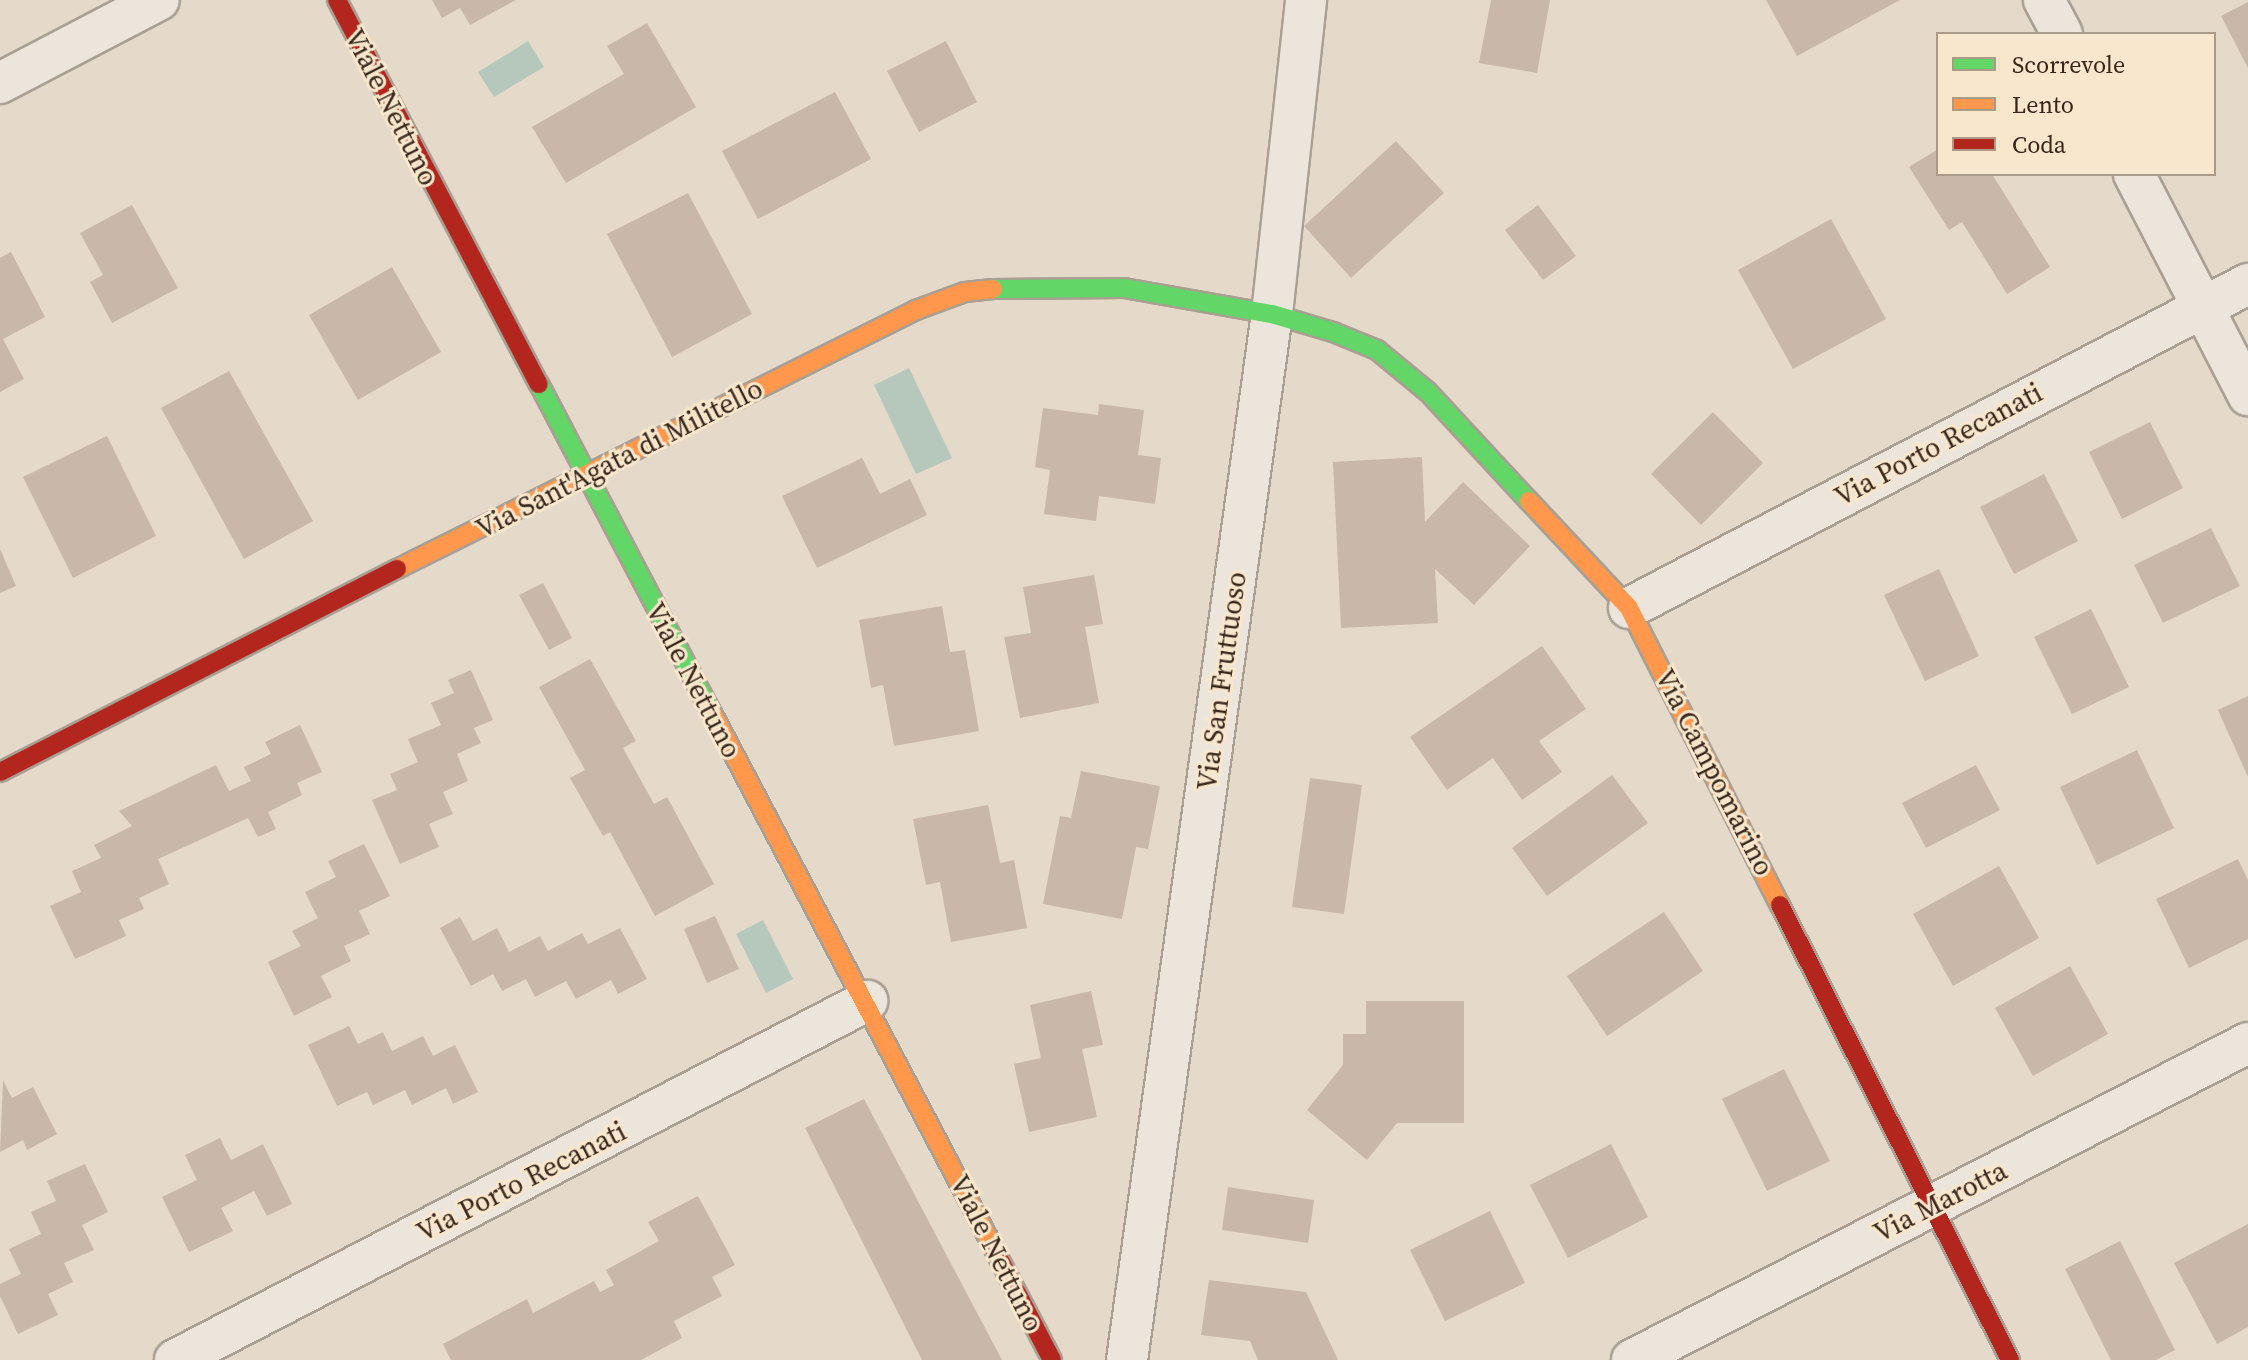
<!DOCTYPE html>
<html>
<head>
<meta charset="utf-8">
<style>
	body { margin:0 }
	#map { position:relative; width:2248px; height:1360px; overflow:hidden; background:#e5dac9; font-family:"Source Serif 4",serif }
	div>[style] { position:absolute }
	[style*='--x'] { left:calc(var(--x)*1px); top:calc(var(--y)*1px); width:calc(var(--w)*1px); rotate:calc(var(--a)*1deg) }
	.water>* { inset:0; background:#b5c8bb }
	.building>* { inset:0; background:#c9b7aa }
	.roads { filter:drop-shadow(2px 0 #a99f93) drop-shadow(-2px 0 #a99f93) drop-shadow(0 2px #a99f93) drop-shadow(0 -2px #a99f93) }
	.street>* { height:40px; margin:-20px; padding:0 20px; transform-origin:20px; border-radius:20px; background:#ece5db }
	.fast>* { height:18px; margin:-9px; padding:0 9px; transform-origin:9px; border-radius:9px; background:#63d668 }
	.slow>* { height:18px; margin:-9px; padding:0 9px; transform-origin:9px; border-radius:9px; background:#ff974d }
	.jam>* { height:18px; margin:-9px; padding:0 9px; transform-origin:9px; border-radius:9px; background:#b3261e }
	span { translate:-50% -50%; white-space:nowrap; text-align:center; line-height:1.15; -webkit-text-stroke:6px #f8e7cd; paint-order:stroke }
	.street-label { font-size:28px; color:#38261b }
	.legend { position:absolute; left:1936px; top:32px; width:280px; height:144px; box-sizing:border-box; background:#f8e7cd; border:2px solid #ab9a86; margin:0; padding:10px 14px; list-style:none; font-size:24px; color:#38261b }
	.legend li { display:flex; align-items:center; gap:16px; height:40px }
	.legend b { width:40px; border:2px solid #ab9a86 }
</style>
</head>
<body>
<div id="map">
	<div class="water">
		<div style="clip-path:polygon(528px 41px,544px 67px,494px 97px,478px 72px)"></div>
		<div style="clip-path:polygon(909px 368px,952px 458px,916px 474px,874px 385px)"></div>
		<div style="clip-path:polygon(763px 920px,793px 979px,766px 993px,736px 934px)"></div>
	</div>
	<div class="building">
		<div style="clip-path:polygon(432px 0,516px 0,470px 25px,460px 8px,442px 18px)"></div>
		<div style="clip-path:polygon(1491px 0,1550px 0,1537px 73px,1479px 63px)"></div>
		<div style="clip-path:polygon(1766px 0,1900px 0,1797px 56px)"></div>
		<div style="clip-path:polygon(2248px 2px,2248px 68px,2221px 16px)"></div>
		<div style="clip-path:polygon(647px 23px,696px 107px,566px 183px,532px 127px,624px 74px,607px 46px)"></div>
		<div style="clip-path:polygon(946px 41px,977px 102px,919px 132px,887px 71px)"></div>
		<div style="clip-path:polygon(835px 92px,871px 159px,758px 219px,722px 151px)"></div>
		<div style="clip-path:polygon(1396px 141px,1444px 193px,1351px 278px,1304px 226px)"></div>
		<div style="clip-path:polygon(1938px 149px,1938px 174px,1992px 174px,2050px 267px,2007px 294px,1962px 222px,1949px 230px,1909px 167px)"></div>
		<div style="clip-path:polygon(688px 193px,752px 314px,672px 357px,607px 234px)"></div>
		<div style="clip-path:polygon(132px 205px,178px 288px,112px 323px,90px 282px,103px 275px,80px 233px)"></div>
		<div style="clip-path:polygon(1538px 205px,1576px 256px,1543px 280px,1505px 230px)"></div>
		<div style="clip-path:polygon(1831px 219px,1886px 319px,1793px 369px,1738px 270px)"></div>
		<div style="clip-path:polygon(11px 252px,45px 317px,3px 339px,24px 379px,0 392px,0 258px)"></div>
		<div style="clip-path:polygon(392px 267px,441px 352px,358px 400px,309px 315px)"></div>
		<div style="clip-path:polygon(229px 371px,313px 521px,244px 559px,161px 408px)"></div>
		<div style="clip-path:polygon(1099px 404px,1144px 410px,1138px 455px,1161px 458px,1155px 504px,1099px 496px,1096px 521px,1044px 514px,1050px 470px,1035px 467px,1043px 408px,1098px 415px)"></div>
		<div style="clip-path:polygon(1713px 412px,1763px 463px,1701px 525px,1651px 474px)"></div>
		<div style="clip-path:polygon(2150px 422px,2183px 488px,2122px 519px,2089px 452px)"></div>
		<div style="clip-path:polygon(107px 436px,156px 536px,73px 578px,23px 477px)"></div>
		<div style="clip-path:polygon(1422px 457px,1425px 522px,1463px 482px,1530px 546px,1474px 605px,1435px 569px,1438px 623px,1341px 628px,1333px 462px)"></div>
		<div style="clip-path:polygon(862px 458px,880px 494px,910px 479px,927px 515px,817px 568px,782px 496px)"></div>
		<div style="clip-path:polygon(2044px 474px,2078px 541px,2014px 574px,1980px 507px)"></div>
		<div style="clip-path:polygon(2211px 528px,2240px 586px,2163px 623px,2134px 565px)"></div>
		<div style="clip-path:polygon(0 549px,16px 586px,0 593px)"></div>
		<div style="clip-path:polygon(1939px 569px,1979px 656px,1925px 681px,1884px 595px)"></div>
		<div style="clip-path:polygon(1094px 575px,1103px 624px,1085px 627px,1099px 703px,1020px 718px,1004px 637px,1031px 633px,1023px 587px)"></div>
		<div style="clip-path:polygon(543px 583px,572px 638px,549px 650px,519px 595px)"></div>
		<div style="clip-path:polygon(942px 606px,950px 652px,965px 650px,979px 731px,894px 746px,883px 685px,871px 688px,859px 620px)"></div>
		<div style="clip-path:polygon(2091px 609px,2129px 687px,2072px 714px,2034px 637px)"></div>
		<div style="clip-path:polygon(1542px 646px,1586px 709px,1539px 741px,1562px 772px,1522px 800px,1493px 758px,1447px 790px,1410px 737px)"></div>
		<div style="clip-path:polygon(590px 659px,636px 741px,623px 748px,654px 804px,667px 797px,714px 884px,655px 916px,610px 832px,603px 836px,570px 778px,585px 770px,539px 687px)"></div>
		<div style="clip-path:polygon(471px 670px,493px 720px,474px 728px,481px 743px,457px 754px,468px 781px,443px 792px,453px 814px,429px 824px,439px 847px,400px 864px,372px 800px,397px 790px,390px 774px,418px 762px,408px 739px,441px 725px,431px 703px,454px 693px,448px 680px)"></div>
		<div style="clip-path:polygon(2248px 696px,2248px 777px,2218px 710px)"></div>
		<div style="clip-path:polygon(300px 725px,322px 772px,297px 783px,302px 795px,268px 812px,276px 829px,258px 837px,248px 818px,158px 859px,169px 884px,139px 898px,144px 909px,119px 920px,126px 936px,75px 959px,50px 906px,81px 892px,72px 871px,101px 858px,94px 845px,132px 826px,119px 811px,216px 765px,229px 791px,251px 781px,244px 767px,271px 754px,265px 742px)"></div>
		<div style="clip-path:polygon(2137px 750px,2174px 828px,2097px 865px,2060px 787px)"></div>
		<div style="clip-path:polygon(1976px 765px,2000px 810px,1926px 848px,1902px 803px)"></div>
		<div style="clip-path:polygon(1081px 771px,1160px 786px,1148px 849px,1136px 847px,1122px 919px,1043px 904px,1060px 816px,1071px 818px)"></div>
		<div style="clip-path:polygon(1612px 775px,1648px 823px,1547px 896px,1512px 848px)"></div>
		<div style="clip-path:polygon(1310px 778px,1362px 785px,1344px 914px,1292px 907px)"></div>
		<div style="clip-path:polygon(988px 805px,1000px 863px,1014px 860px,1027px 928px,951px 942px,940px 882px,926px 885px,913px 819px)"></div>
		<div style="clip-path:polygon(364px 844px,390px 896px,359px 911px,370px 934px,344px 946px,351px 961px,321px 976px,332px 997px,294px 1016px,268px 962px,301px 946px,292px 931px,318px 918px,305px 892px,336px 877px,328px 861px)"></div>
		<div style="clip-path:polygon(2238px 859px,2248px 880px,2248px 939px,2189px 968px,2156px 899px)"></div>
		<div style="clip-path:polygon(1999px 866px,2039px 938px,1953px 986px,1913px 914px)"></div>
		<div style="clip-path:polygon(1664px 912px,1703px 971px,1607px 1036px,1567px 976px)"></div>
		<div style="clip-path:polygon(715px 916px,739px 969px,707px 983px,684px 929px)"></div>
		<div style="clip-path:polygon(460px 917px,473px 941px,497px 928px,509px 952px,540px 936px,548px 951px,582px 933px,588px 944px,620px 928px,647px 979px,618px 994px,611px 980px,576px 999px,566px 981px,535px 997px,526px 979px,502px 991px,493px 974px,471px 986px,440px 928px)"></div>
		<div style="clip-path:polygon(2070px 966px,2108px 1034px,2033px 1076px,1995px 1008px)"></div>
		<div style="clip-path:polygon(1091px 991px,1103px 1045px,1082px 1049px,1097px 1117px,1029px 1132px,1014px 1064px,1041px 1058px,1030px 1005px)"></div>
		<div style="clip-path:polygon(1366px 1001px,1464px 1001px,1464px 1123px,1397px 1123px,1367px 1160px,1307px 1110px,1343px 1065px,1343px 1034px,1366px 1034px)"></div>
		<div style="clip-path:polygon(349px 1026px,358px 1044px,383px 1032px,392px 1051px,423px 1036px,433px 1056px,455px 1045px,478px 1092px,453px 1104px,446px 1088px,412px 1105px,405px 1090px,373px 1105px,367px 1092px,337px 1106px,308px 1045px)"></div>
		<div style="clip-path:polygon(1784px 1069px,1830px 1161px,1767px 1191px,1722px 1099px)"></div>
		<div style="clip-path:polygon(3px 1080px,12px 1098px,33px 1087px,57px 1134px,27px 1150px,23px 1140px,0 1152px)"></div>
		<div style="clip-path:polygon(864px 1099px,1002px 1360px,922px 1360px,805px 1128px)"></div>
		<div style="clip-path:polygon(220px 1138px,231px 1160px,263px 1144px,292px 1204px,267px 1216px,254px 1191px,221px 1208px,233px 1231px,189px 1252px,162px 1197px,197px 1180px,185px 1155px)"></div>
		<div style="clip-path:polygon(1611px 1144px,1648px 1217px,1568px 1258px,1530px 1185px)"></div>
		<div style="clip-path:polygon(85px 1164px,108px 1212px,82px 1225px,94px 1250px,64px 1263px,73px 1282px,48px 1294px,58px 1315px,18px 1334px,0 1296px,0 1284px,21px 1274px,9px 1249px,41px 1234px,31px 1212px,56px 1201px,47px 1181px)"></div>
		<div style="clip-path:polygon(1228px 1187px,1314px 1200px,1308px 1243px,1222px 1230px)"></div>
		<div style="clip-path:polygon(698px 1196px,735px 1265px,712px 1277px,722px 1296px,674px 1321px,682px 1338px,641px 1360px,451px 1360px,443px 1344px,527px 1299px,533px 1313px,594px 1281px,600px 1292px,614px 1285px,606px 1270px,659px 1241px,648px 1222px)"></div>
		<div style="clip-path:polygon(1490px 1211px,1525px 1283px,1445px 1321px,1410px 1250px)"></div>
		<div style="clip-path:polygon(2248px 1224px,2248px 1327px,2217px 1344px,2174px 1263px)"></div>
		<div style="clip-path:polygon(2120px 1241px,2175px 1350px,2156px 1360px,2111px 1360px,2065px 1269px)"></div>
		<div style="clip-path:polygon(1209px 1280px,1306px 1292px,1338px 1360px,1258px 1360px,1250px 1341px,1201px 1335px)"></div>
	</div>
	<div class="roads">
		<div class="street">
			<div style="--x:2044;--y:0;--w:38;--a:62"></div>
			<div style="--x:0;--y:83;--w:179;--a:-27.6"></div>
			<div style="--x:2134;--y:174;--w:249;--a:62.7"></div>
			<div style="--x:1629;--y:608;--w:699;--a:-27.63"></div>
			<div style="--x:175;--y:1360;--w:780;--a:-27.42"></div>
			<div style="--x:1127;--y:1360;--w:1056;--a:-82.11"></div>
			<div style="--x:1272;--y:314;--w:316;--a:-83.8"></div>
			<div style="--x:1632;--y:1360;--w:693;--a:-27.23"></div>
		</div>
		<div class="fast">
			<div style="--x:993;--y:289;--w:131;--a:-0.4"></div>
			<div style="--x:1124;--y:288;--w:150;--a:10"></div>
			<div style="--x:1272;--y:314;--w:64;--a:16.4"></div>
			<div style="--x:1333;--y:332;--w:48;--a:22.2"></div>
			<div style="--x:1377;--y:350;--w:66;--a:39.5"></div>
			<div style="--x:1428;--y:392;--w:149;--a:47.2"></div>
			<div style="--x:539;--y:384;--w:369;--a:62.3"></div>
		</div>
		<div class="slow">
			<div style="--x:1529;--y:501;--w:146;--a:46.9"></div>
			<div style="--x:1629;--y:608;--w:333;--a:63.1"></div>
			<div style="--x:397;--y:569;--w:580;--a:-26.52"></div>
			<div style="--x:916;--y:310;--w:52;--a:-20.2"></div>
			<div style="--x:965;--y:292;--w:28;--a:-6"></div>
			<div style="--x:711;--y:711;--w:608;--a:62.25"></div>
		</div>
		<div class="jam">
			<div style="--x:337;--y:0;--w:434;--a:62.3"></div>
			<div style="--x:0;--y:772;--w:446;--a:-27.1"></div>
			<div style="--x:1780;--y:905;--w:510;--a:63.18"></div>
			<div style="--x:994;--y:1249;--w:125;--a:62.4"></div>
		</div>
	</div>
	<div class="street-label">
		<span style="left:392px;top:107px;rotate:63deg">Viale Nettuno</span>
		<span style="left:1938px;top:444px;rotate:-28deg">Via Porto Recanati</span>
		<span style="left:619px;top:458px;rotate:-27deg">Via Sant'Agata di Militello</span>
		<span style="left:694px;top:680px;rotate:62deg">Viale Nettuno</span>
		<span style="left:1221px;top:681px;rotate:-82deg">Via San Fruttuoso</span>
		<span style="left:1715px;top:772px;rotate:63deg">Via Campomarino</span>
		<span style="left:521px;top:1181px;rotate:-27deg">Via Porto Recanati</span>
		<span style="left:1940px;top:1201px;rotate:-27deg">Via Marotta</span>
		<span style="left:997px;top:1253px;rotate:63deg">Viale Nettuno</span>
	</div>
	<ul class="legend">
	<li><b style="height:10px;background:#63d668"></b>Scorrevole</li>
	<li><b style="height:10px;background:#ff974d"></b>Lento</li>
	<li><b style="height:10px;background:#b3261e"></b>Coda</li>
	</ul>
</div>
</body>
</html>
